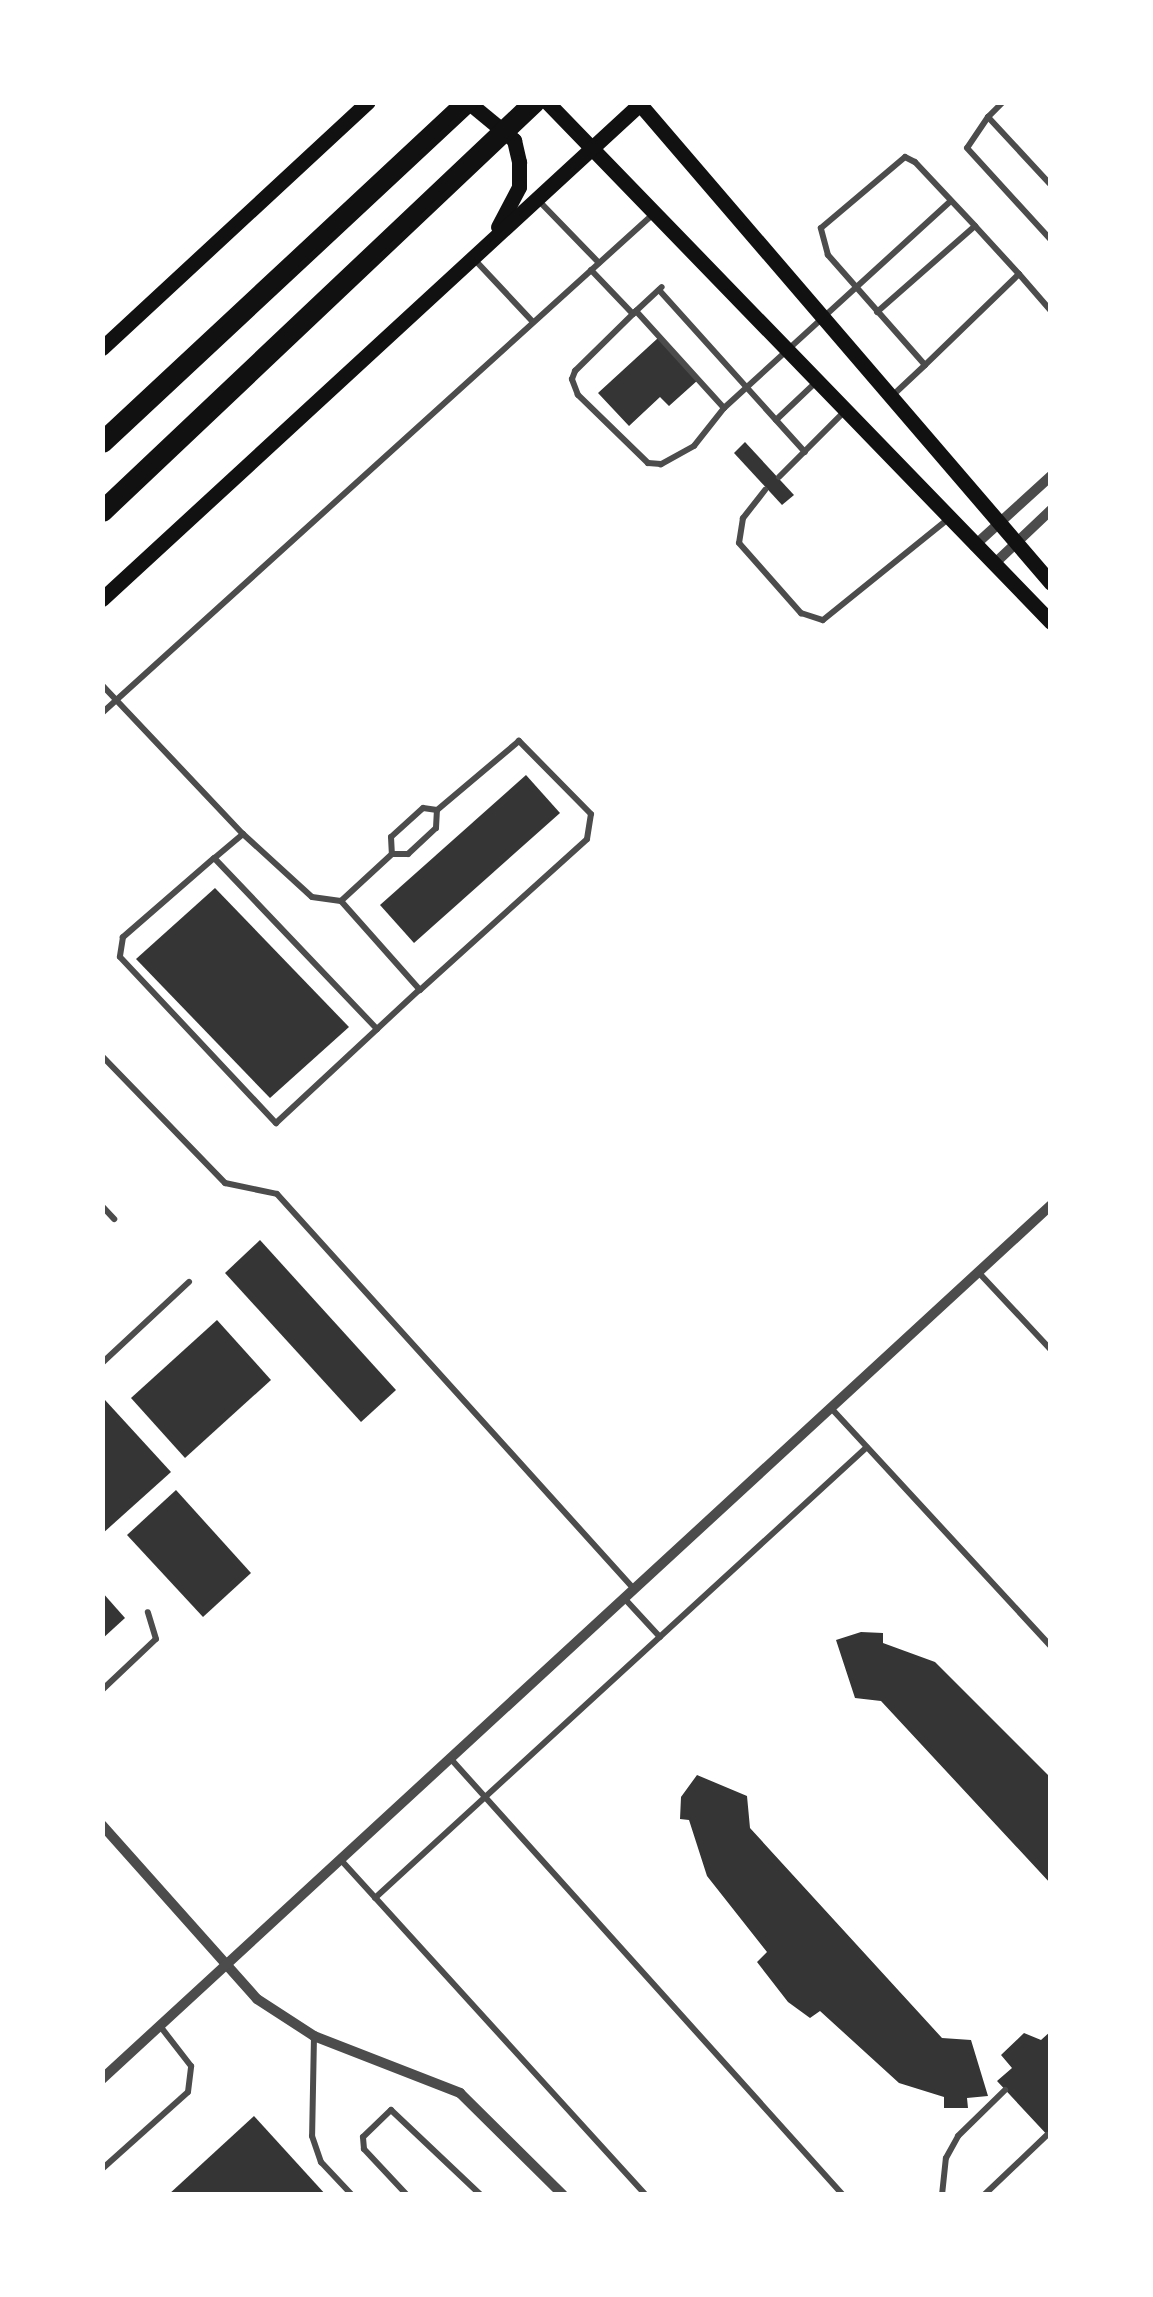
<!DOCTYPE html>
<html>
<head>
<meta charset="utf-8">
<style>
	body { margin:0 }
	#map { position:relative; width:1153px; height:2297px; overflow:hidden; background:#fff; font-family:"Titillium Web",sans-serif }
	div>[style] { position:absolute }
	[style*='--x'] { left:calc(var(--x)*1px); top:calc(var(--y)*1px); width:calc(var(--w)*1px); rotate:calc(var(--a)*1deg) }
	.building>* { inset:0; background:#353535 }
	.service>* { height:6px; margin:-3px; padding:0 3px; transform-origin:3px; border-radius:3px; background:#4c4c4c }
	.minor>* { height:10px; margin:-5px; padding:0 5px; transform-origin:5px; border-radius:5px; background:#4c4c4c }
	.secondary>* { height:15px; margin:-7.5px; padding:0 7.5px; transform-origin:7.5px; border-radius:7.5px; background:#111 }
	.motorway>* { height:21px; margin:-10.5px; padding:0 10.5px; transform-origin:10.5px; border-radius:10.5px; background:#111 }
	span { translate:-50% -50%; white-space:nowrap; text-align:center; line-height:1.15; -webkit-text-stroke:12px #fff; paint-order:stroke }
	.frame { position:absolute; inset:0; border:105px solid #fff; pointer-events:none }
</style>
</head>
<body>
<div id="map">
	<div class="building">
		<div style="clip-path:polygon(658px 338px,698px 380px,669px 406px,660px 397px,629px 426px,598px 393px)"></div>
		<div style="clip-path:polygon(745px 442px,794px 495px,782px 505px,734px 453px)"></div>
		<div style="clip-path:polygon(526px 775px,560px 813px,414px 943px,380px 905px)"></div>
		<div style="clip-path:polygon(215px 888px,349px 1027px,270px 1098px,136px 959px)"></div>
		<div style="clip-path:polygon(260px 1240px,396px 1390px,361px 1422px,225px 1273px)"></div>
		<div style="clip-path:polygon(217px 1320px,271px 1380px,185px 1458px,131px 1398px)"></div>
		<div style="clip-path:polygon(105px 1400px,171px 1472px,102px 1534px,102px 1403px)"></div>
		<div style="clip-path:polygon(176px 1490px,251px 1573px,203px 1617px,127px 1535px)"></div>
		<div style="clip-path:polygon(102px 1592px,125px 1618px,102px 1639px)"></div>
		<div style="clip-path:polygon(861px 1632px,883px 1633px,883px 1643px,935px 1662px,1051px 1778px,1051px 1884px,881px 1701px,855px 1698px,836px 1640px)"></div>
		<div style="clip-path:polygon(697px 1775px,747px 1796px,750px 1828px,942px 2038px,971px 2040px,988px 2096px,967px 2098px,968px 2108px,944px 2108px,944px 2097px,899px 2083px,820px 2011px,810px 2018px,788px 2002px,757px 1962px,767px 1952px,707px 1876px,689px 1820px,680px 1819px,681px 1797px)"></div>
		<div style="clip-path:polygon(1051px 2031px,1051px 2139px,997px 2081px,1012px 2068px,1001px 2055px,1024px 2033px,1041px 2040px)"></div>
		<div style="clip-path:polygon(254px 2116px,326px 2195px,168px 2195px)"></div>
	</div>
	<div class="service">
		<div style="--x:1003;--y:102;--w:21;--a:135"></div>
		<div style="--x:988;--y:117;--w:93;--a:47.2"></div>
		<div style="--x:988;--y:117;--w:37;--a:124"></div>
		<div style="--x:967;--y:148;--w:125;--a:47.6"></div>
		<div style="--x:539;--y:201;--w:86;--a:45.9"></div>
		<div style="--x:474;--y:259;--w:86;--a:46.9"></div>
		<div style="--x:591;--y:270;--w:61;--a:46.3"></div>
		<div style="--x:1019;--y:274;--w:131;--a:135.9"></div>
		<div style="--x:925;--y:365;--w:147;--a:-131.4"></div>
		<div style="--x:828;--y:255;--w:28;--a:-105"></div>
		<div style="--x:821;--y:228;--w:110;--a:-40.2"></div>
		<div style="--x:905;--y:157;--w:11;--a:27"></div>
		<div style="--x:915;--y:162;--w:88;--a:46.8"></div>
		<div style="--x:975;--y:226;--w:65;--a:47.5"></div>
		<div style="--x:1019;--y:274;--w:49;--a:49.1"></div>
		<div style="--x:659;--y:290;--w:218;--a:48"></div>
		<div style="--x:636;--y:311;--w:131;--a:47.8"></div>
		<div style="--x:724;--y:408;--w:48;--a:128.3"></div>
		<div style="--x:694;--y:446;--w:38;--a:151"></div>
		<div style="--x:661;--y:464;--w:13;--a:-176"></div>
		<div style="--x:648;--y:463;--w:98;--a:-135.8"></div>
		<div style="--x:578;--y:395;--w:17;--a:-111"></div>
		<div style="--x:572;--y:379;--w:9;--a:-69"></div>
		<div style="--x:575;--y:371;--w:86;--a:-44.5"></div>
		<div style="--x:636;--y:311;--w:35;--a:-43"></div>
		<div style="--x:877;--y:312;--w:130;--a:-41.3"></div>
		<div style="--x:892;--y:396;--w:45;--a:-43.2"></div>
		<div style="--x:724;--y:408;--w:307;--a:-42.4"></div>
		<div style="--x:776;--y:420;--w:54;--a:-43.5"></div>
		<div style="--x:779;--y:477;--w:92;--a:-45"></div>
		<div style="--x:765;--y:490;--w:36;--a:128"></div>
		<div style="--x:743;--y:518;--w:25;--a:99"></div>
		<div style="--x:739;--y:543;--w:94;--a:48.5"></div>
		<div style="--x:801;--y:613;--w:23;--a:18"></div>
		<div style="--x:823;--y:620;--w:159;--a:-38.9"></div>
		<div style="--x:102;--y:685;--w:205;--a:46.6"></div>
		<div style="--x:243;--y:834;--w:38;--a:140"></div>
		<div style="--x:214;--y:858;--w:121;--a:139"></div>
		<div style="--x:123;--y:937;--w:20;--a:99"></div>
		<div style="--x:120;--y:957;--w:228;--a:46.8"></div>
		<div style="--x:276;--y:1123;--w:138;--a:-42.9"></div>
		<div style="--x:377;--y:1029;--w:236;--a:-133.6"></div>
		<div style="--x:102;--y:713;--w:741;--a:-42.15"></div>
		<div style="--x:243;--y:834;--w:93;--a:42.4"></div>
		<div style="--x:312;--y:897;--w:29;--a:8"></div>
		<div style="--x:341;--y:901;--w:69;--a:-42.7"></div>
		<div style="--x:392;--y:854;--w:16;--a:0"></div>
		<div style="--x:408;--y:854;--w:38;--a:-43"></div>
		<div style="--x:436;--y:828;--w:18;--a:-87"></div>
		<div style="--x:341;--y:901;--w:119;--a:48.4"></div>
		<div style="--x:420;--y:990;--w:225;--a:-42.1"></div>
		<div style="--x:587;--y:839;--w:25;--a:-81"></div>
		<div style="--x:591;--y:814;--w:103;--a:-134.6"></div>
		<div style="--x:519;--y:741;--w:107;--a:139.9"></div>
		<div style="--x:437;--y:810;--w:14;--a:-172"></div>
		<div style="--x:423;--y:808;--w:43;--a:137.8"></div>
		<div style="--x:391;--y:837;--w:17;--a:87"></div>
		<div style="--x:377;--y:1029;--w:57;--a:-42.9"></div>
		<div style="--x:102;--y:1056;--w:177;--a:45.9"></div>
		<div style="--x:225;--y:1183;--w:53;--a:11.9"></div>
		<div style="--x:277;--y:1194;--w:532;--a:47.89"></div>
		<div style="--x:102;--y:1206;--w:18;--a:47"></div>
		<div style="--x:980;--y:1274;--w:104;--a:46.9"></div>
		<div style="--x:102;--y:1363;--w:119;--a:-43"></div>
		<div style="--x:831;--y:1408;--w:324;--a:47.3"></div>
		<div style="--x:624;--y:1598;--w:53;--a:47.3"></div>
		<div style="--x:102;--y:1690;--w:74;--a:-43.4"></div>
		<div style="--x:156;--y:1639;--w:28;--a:-107"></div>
		<div style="--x:450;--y:1758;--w:588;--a:48.03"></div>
		<div style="--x:340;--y:1859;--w:454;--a:47.7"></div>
		<div style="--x:375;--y:1898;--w:667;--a:-42.51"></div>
		<div style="--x:314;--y:2036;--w:100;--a:91.1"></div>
		<div style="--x:312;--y:2136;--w:28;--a:71"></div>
		<div style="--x:321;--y:2162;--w:45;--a:46.8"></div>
		<div style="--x:102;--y:2169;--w:115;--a:-41.8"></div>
		<div style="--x:188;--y:2092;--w:26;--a:-83"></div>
		<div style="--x:191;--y:2066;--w:51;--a:-127.8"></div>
		<div style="--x:407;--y:2195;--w:63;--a:-133.1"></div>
		<div style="--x:364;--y:2149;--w:12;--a:-95"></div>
		<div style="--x:363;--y:2137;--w:39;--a:-44"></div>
		<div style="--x:391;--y:2110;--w:124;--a:43.4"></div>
		<div style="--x:942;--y:2195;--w:37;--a:-84"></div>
		<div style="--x:946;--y:2158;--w:25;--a:-61"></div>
		<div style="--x:958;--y:2136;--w:66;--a:-44.4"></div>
		<div style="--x:984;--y:2195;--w:87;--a:-43.6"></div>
	</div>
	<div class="minor">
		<div style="--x:974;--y:546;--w:104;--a:-42.3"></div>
		<div style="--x:993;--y:565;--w:80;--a:-43.5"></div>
		<div style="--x:102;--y:1825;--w:233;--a:48.3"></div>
		<div style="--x:257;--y:1999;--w:68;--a:33"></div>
		<div style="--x:314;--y:2036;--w:157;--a:21.3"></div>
		<div style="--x:460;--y:2093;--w:145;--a:44.7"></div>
		<div style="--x:102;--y:2079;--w:1290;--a:-42.64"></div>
	</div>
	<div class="secondary">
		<div style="--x:468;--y:102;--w:60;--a:39.6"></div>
		<div style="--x:514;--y:140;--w:23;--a:77"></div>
		<div style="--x:519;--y:162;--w:25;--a:90"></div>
		<div style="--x:519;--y:187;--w:45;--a:117.7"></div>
		<div style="--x:547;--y:102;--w:724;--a:45.9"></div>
		<div style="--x:638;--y:102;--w:634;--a:49.35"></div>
		<div style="--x:102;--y:348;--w:362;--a:-42.8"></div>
		<div style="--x:102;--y:599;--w:734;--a:-42.63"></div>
	</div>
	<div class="motorway">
		<div style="--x:102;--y:442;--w:499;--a:-43"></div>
		<div style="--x:102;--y:511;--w:595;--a:-43.43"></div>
	</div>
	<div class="frame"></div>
</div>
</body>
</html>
